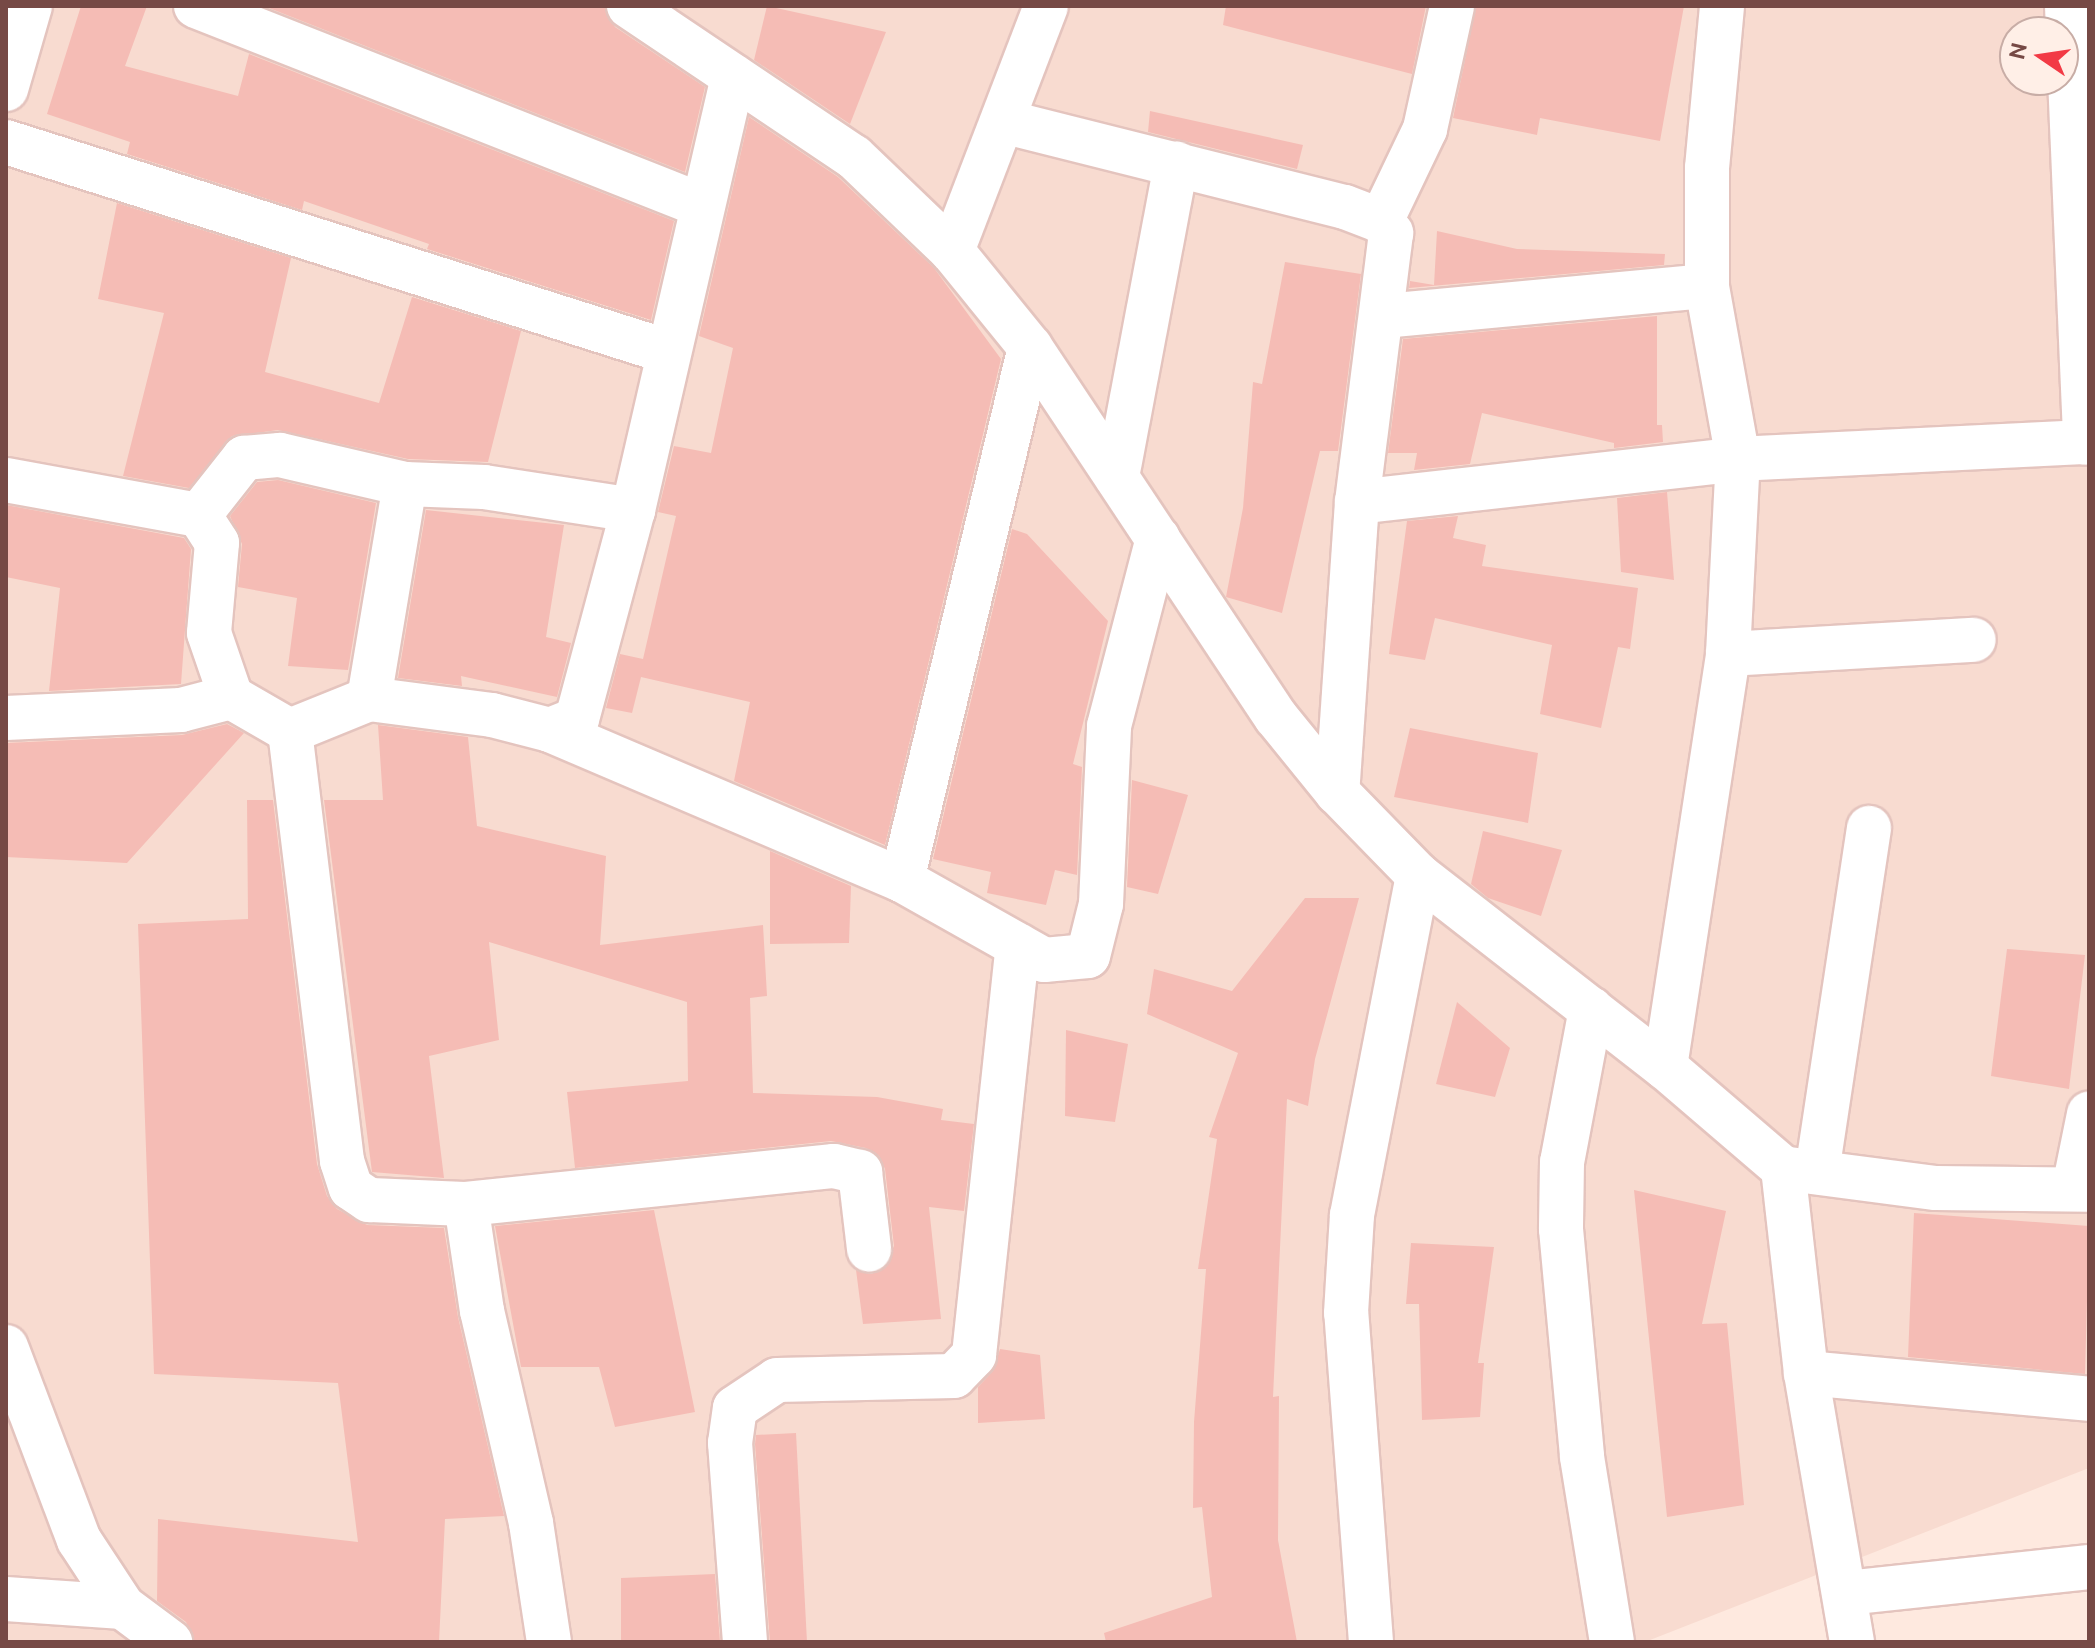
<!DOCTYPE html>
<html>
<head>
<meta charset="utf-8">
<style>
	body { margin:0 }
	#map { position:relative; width:2095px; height:1648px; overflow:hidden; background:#fee9df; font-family:Ubuntu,sans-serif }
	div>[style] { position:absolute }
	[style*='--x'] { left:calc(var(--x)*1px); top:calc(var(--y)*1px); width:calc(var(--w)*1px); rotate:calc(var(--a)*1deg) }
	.residential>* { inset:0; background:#f8dbd0 }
	.building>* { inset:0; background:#f5bcb5 }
	.roads { filter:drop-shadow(2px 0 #e4c4be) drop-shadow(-2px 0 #e4c4be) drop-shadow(0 2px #e4c4be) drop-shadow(0 -2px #e4c4be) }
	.minor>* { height:44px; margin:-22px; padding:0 22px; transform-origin:22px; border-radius:22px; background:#fff }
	span { translate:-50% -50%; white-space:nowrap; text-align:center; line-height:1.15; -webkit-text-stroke:8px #ffefe7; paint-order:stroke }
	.frame { position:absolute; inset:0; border:8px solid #764945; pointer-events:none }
	.north { position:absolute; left:1999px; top:16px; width:80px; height:80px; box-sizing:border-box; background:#ffefe7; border:2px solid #c8ada6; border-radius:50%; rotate:283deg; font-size:22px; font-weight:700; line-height:32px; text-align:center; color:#764945 }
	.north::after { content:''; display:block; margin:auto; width:28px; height:36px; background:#f23a45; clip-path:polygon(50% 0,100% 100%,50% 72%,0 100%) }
</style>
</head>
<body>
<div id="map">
	<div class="residential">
		<div style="clip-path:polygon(evenodd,6px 6px,2089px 6px,2089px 1468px,1645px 1642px,6px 1642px,6px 6px,2015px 32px,2063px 32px,2063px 80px,2015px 80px,2015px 32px)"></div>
	</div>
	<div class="building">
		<div style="clip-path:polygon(81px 6px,147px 6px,125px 66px,238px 96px,249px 54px,674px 221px,651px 320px,427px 249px,429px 244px,304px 201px,302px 210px,127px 154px,130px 142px,47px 114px)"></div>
		<div style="clip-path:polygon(264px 6px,604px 6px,615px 27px,705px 87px,685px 172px)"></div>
		<div style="clip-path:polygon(767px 6px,886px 32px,850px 124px,754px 60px)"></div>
		<div style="clip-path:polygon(1226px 6px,1426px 6px,1412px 74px,1223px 25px)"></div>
		<div style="clip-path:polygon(1476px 6px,1684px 6px,1660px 141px,1540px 118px,1537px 135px,1453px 118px)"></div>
		<div style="clip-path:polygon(1150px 111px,1303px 145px,1297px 169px,1148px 132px)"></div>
		<div style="clip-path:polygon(749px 117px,838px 177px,934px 268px,1001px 359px,885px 845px,734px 781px,750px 702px,641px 677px,632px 713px,606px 708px,620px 654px,643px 659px,676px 516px,658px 512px,674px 446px,711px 453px,733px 348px,699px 336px)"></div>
		<div style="clip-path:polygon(117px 203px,291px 258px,265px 372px,379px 403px,412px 297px,521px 331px,488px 462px,408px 459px,278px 430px,232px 436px,189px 488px,123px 476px,164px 313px,98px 299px)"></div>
		<div style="clip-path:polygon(1437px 231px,1517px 249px,1665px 254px,1664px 265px,1409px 288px,1410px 281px,1434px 285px)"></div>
		<div style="clip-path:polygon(1285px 262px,1361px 274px,1338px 451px,1320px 451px,1282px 613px,1226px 597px,1243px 508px,1253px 382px,1262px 384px)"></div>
		<div style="clip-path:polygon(1657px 316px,1657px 425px,1662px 425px,1663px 442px,1614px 448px,1614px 443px,1482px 413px,1470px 464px,1414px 470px,1417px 453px,1388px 453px,1403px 339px)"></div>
		<div style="clip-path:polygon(278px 480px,376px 503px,348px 670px,288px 666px,297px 598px,238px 587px,242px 544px,230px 516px,257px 482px)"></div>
		<div style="clip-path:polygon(1667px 492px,1674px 580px,1621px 572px,1617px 498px)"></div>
		<div style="clip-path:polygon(6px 505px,184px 538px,191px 549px,181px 684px,49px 691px,60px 588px,6px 577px)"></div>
		<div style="clip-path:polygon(426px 510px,564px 525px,546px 637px,571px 643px,557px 697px,461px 676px,462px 686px,398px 678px)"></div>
		<div style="clip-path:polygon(1458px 516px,1453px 538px,1486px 545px,1482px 566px,1638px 588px,1630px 649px,1618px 647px,1601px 728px,1540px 714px,1552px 645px,1435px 618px,1425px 660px,1389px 654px,1407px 521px)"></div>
		<div style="clip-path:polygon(1012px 529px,1027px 534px,1108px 621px,1073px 764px,1082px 767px,1077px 875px,1055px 870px,1046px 905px,987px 893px,991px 872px,933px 859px)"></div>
		<div style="clip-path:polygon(227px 724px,244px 733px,127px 863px,6px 857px,6px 743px,182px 735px)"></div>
		<div style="clip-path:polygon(378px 725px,468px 737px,477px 826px,606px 856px,600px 945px,763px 925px,767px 996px,750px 998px,753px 1093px,877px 1097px,943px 1109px,941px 1120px,974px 1124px,964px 1211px,929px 1207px,941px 1319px,863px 1324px,856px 1270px,871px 1274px,883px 1269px,894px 1246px,885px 1169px,879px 1156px,866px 1148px,831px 1141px,575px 1168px,567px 1092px,688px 1081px,687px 1002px,489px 942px,499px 1040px,429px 1056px,444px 1178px,372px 1172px,324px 800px,383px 800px)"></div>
		<div style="clip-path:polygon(1410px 728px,1538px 753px,1528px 823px,1394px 797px)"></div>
		<div style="clip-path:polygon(1132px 780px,1188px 795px,1158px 894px,1127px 887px)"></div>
		<div style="clip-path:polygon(247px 800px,273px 800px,317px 1164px,327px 1196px,337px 1209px,367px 1225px,444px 1228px,458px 1317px,504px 1516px,445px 1519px,439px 1642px,194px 1642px,186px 1622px,157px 1601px,158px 1519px,358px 1542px,338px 1383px,154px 1374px,138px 924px,248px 919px)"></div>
		<div style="clip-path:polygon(1483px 831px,1562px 850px,1541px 916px,1488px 898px,1471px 884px)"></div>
		<div style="clip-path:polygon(770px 851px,851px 886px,849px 943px,770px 944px)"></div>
		<div style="clip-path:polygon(1305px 898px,1359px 898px,1315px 1059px,1308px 1106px,1287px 1099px,1273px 1397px,1279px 1396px,1278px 1540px,1297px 1642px,1106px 1642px,1104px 1633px,1212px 1597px,1202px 1507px,1193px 1508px,1194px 1422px,1206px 1269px,1198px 1269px,1217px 1139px,1209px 1137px,1238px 1053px,1147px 1014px,1154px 969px,1232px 991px)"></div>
		<div style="clip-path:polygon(2007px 949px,2085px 955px,2069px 1089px,1991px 1076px)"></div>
		<div style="clip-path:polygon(1457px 1002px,1510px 1048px,1495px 1097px,1436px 1084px)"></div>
		<div style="clip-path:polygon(1066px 1030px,1128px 1044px,1115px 1122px,1065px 1116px)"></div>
		<div style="clip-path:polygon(1634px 1190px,1726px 1211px,1702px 1324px,1727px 1323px,1744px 1505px,1667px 1517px)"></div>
		<div style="clip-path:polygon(654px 1210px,695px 1412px,615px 1427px,599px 1367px,521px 1367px,495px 1226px)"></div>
		<div style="clip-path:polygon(1914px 1213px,2089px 1226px,2085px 1374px,1908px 1357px)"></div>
		<div style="clip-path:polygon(1411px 1243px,1494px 1247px,1478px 1363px,1484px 1363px,1480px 1417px,1422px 1420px,1419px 1304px,1406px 1304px)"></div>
		<div style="clip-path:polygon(1000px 1349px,1040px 1355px,1045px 1419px,978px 1423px,978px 1387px,993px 1371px)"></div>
		<div style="clip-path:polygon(796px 1433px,807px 1642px,770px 1642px,755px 1444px,756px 1435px)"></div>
		<div style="clip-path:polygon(715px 1574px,720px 1642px,621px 1642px,621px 1578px)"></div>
	</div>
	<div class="roads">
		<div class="minor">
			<div style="--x:196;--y:6;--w:543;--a:21.51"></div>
			<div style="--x:629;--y:6;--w:271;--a:33.9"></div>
			<div style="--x:854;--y:157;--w:136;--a:43.8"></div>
			<div style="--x:952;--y:251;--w:124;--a:50.9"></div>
			<div style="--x:1030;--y:347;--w:444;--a:56.4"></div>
			<div style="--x:1276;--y:717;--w:97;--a:50.9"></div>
			<div style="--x:1337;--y:792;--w:116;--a:45.7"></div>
			<div style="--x:1418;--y:875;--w:313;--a:37.9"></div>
			<div style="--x:1665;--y:1067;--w:155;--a:40.6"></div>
			<div style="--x:1783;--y:1168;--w:206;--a:83.6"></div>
			<div style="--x:1806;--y:1373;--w:273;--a:80.3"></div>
			<div style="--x:2067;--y:6;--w:437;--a:87.6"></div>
			<div style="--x:6;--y:89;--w:86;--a:-73.9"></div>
			<div style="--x:1006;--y:122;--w:349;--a:14.1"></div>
			<div style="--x:1345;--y:207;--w:39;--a:21"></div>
			<div style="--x:1381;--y:221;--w:16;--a:50"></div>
			<div style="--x:1391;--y:233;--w:271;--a:97.2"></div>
			<div style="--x:1357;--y:502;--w:291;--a:93.9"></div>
			<div style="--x:6;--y:142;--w:695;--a:17.58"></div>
			<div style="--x:1381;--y:221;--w:102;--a:-64.4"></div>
			<div style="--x:1425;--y:129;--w:126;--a:-77.6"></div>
			<div style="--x:952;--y:251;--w:262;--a:-69"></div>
			<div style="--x:1383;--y:316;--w:325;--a:-5.3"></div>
			<div style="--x:1117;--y:477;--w:319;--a:-79.3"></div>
			<div style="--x:6;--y:480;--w:196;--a:10.3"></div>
			<div style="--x:199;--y:515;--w:33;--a:57"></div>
			<div style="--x:217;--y:543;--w:90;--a:95.1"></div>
			<div style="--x:209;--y:633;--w:68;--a:71"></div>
			<div style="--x:231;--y:697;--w:68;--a:30"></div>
			<div style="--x:1357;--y:502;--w:383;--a:-6.4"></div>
			<div style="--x:1738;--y:459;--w:351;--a:-2.8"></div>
			<div style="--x:199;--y:515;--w:73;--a:-51.7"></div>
			<div style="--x:244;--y:458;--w:36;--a:-5"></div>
			<div style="--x:280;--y:455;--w:128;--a:13.1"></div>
			<div style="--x:405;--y:484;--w:79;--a:2.2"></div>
			<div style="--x:484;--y:487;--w:151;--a:8.8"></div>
			<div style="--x:1728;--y:654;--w:246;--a:-3.3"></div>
			<div style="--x:369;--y:699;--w:218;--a:-80.5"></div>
			<div style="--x:6;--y:718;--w:175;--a:-2.6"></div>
			<div style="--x:181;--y:710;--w:52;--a:-14.6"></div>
			<div style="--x:550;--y:730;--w:383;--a:23.1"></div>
			<div style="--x:902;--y:880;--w:163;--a:29.4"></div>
			<div style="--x:1044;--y:960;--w:44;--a:-5.2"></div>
			<div style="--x:1088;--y:956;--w:54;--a:-76"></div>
			<div style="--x:1101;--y:904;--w:178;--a:-87.4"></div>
			<div style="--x:1109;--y:726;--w:194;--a:-75.4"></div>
			<div style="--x:290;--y:731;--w:85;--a:-22.1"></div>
			<div style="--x:369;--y:699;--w:124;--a:7.4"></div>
			<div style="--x:492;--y:715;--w:60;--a:14.5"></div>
			<div style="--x:550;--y:730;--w:29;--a:-22"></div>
			<div style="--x:577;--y:719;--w:216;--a:-75"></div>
			<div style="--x:633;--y:510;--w:445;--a:-77"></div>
			<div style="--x:290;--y:731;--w:433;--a:83.1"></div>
			<div style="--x:342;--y:1161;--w:28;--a:72"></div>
			<div style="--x:351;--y:1188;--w:22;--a:34"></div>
			<div style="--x:369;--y:1200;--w:97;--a:2.4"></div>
			<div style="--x:902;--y:880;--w:548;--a:-76.5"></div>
			<div style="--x:1591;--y:1009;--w:156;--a:100.7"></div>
			<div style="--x:1562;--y:1162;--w:67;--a:90.9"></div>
			<div style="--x:1561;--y:1229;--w:229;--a:84.7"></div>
			<div style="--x:1582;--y:1457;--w:187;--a:80.8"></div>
			<div style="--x:1665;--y:1067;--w:418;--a:-81.3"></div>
			<div style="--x:1728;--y:654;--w:195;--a:-87.1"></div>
			<div style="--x:1738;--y:459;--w:176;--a:-100.2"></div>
			<div style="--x:1707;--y:286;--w:118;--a:-90"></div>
			<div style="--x:1707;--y:168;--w:163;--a:-84.7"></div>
			<div style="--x:1789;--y:1169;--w:148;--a:7.4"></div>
			<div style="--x:1936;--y:1188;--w:153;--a:0.7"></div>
			<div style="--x:1817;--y:1172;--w:348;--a:-81.4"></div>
			<div style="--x:2074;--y:1188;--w:76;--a:-78.5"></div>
			<div style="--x:6;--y:1347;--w:206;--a:69.3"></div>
			<div style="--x:79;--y:1540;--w:80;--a:56.7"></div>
			<div style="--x:123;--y:1607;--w:59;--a:36.7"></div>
			<div style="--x:1806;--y:1373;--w:284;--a:5.2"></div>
			<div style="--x:1846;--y:1593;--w:244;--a:-6.1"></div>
			<div style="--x:6;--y:1599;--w:117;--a:3.9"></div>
			<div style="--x:549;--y:1642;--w:120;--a:-98.6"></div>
			<div style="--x:531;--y:1523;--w:218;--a:-103"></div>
			<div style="--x:482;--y:1311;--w:108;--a:-98.5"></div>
			<div style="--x:466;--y:1204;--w:370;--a:-5.9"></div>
			<div style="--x:834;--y:1166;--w:27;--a:13"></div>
			<div style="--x:860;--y:1172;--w:78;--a:83.3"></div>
			<div style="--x:745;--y:1642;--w:200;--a:-94.3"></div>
			<div style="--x:730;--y:1443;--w:35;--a:-82"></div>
			<div style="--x:735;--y:1408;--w:50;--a:-33.7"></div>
			<div style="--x:777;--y:1380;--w:177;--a:-1.3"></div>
			<div style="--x:954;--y:1376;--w:29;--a:-46"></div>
			<div style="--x:974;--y:1355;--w:412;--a:-83.9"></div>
			<div style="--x:1371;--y:1642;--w:330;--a:-94.3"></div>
			<div style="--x:1346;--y:1313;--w:98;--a:-86.5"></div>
			<div style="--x:1352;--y:1215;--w:346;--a:-79"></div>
		</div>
	</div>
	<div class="frame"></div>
	<div class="north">N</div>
</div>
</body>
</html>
